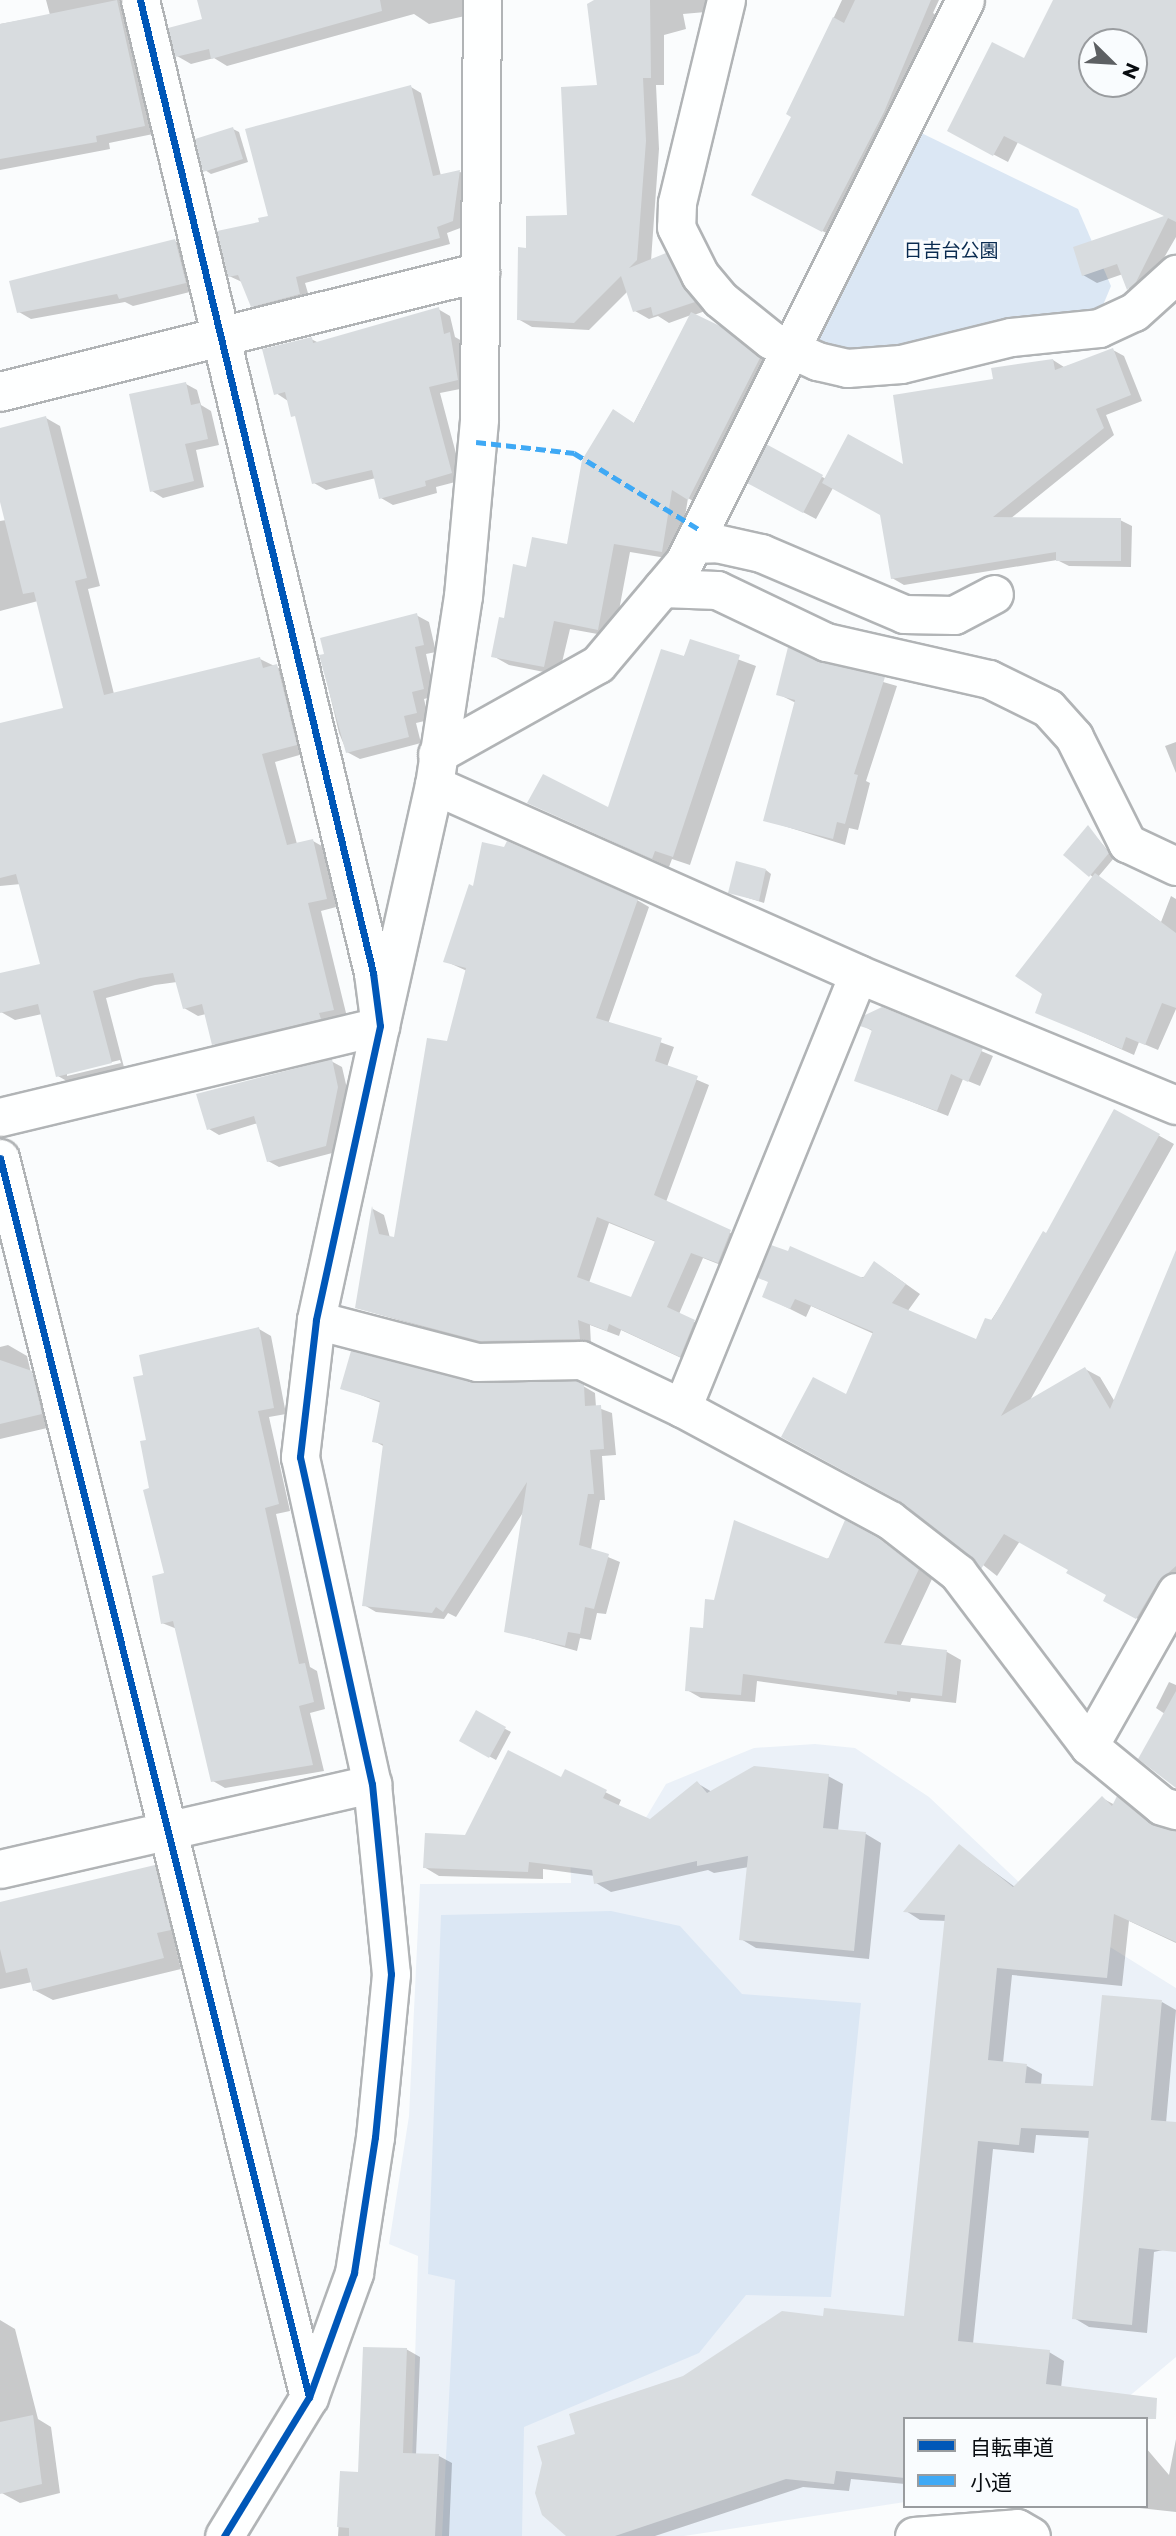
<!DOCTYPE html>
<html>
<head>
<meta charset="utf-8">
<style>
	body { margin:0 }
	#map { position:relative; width:1176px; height:2536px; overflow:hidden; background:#fafcfd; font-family:Montserrat,"Noto Sans JP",sans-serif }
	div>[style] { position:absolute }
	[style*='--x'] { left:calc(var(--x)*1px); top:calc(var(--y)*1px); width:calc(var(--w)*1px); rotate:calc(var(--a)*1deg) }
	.built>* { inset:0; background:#ebf1f8 }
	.green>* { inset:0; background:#dbe7f4 }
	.shadow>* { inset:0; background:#0003 }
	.building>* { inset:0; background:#d8dcdf }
	.roads { filter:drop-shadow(2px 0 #b1b4b6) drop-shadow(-2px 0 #b1b4b6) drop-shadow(0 2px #b1b4b6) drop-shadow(0 -2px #b1b4b6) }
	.street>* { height:37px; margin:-18.5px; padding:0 18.5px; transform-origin:18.5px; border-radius:18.5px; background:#feffff }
	.secondary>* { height:38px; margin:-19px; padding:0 19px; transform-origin:19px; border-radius:19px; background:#feffff }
	.quiet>* { height:5px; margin-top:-2.5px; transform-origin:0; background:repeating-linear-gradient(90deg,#3fa9f5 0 10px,transparent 0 15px) }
	.cycleway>* { height:7px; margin:-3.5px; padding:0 3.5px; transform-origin:3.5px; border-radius:3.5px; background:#0057b8 }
	span { translate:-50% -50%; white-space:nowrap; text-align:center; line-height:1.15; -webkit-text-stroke:6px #f9fcfe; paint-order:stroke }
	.park-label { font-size:19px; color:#092b50 }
	.legend { position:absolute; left:903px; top:2417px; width:245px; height:91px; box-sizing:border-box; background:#f9fcfe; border:2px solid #999c9f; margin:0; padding:9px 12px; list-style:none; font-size:21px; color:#080c10 }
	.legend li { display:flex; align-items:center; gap:14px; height:35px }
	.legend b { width:35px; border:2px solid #999c9f }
	.north { position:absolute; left:1078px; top:28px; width:70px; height:70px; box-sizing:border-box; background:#f9fcfe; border:2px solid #999c9f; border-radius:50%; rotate:114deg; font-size:19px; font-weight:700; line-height:28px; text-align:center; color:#080c10 }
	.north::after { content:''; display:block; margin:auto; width:24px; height:32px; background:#5d6063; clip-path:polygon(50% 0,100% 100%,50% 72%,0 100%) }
</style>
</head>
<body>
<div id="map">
	<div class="built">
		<div style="clip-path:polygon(815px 1744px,855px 1748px,929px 1797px,1044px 1906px,1176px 1988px,1176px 2357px,1102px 2419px,905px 2419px,905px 2502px,684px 2536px,410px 2536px,418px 2256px,389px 2244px,409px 2116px,420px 1884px,571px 1883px,570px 1849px,632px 1841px,666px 1784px,754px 1748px)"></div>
	</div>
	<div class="green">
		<div style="clip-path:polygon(909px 127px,1078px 209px,1111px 286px,1096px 322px,900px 360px,798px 346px)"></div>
		<div style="clip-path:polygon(611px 1911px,680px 1926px,742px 1994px,861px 2003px,831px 2297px,746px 2295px,699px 2353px,524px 2427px,522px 2536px,442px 2536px,455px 2280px,428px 2274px,441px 1915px)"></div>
	</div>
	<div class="shadow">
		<div style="clip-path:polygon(46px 0,128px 0,158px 133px,109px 143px,110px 149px,0 170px,0 24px,50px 15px)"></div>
		<div style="clip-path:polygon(199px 0,473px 0,474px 14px,429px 24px,414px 14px,227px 66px,214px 58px,191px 64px,177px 56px,204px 20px)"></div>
		<div style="clip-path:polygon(601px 0,721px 0,717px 11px,683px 14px,686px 29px,664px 35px,664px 85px,656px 85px,659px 149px,651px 261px,665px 255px,679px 263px,708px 310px,694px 315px,738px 339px,775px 368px,704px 508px,688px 498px,678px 560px,630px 552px,614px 637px,570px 629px,559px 675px,509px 665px,493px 656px,505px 620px,528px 569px,569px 546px,691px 315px,669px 323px,658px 316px,649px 319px,635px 311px,628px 291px,589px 330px,532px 327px,518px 319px,528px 250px,569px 217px,599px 87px)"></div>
		<div style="clip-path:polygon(842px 0,939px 0,933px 13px,939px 17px,836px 238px,766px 202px,793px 116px,789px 113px)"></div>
		<div style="clip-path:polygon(evenodd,1055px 0,1176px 0,1176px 237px,1142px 296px,1129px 289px,1123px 274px,1097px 283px,1083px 275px,1167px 217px,1018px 142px,1008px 162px,962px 138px,1025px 60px,1055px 0,1092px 42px,1134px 42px,1134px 84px,1092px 84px,1092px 42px)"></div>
		<div style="clip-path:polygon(411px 87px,421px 93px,441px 176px,460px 172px,470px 177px,463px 227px,447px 233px,450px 244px,305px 283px,310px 300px,263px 312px,252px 306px,242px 282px,229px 276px,261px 224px)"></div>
		<div style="clip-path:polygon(233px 129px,239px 132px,248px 162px,211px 174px,205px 170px)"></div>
		<div style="clip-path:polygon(175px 241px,187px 248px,198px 290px,133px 306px,125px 302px,31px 319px,19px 312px)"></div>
		<div style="clip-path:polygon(438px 309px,450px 316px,455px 337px,462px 341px,470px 387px,440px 393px,463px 480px,436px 487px,437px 493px,393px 505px,381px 498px,376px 478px,326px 490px,314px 483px,298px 418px,288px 401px,276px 393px,311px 339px,319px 343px)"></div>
		<div style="clip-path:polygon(1113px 350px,1124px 356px,1142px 401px,1106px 415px,1114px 435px,1010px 519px,1120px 520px,1132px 526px,1131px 567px,1069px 566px,1057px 560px,904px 585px,892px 578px,882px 514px,833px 488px,816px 519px,761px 490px,767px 447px,826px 479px,905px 467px,995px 381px,1053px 360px,1064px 367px)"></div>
		<div style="clip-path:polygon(186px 384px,197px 390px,201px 405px,211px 411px,219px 445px,196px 450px,204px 487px,163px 498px,152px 491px)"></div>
		<div style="clip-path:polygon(evenodd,46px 418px,60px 426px,100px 586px,88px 589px,114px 694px,260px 659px,291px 674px,310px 752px,275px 762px,297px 844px,313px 841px,327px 849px,340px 906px,321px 911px,347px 1017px,227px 1051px,214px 1044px,206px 1014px,198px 1016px,184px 1008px,177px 982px,155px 985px,106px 998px,125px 1071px,72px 1084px,58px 1076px,42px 1014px,15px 1020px,1px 1012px,0 975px,42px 965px,21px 884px,0 886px,0 727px,65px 709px,38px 601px,0 611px,0 521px,6px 520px,0 495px,0 429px,46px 418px,120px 1060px,121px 1063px,67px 1076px,67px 1073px,120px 1060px)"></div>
		<div style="clip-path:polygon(416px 615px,429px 622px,436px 652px,426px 654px,435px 696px,424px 699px,429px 720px,416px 723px,421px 743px,360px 759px,347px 752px,339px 733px,321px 657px)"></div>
		<div style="clip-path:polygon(691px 642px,756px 666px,690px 865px,672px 859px,669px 867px,529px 803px,609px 810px)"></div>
		<div style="clip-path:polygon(821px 664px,897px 686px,866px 781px,870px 783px,858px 830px,849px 828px,845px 845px,765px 820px,796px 703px,778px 694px)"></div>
		<div style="clip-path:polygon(1176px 742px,1176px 773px,1165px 746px)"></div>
		<div style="clip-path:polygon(1088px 827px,1114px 858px,1098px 877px,1161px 922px,1171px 896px,1176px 899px,1176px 1009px,1158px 1050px,1139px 1042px,1134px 1055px,1037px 1012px,1094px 878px,1065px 854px)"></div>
		<div style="clip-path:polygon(766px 870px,771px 874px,764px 903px,730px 892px)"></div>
		<div style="clip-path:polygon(evenodd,637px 900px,649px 907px,608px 1024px,674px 1047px,667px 1067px,709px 1085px,666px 1202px,743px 1239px,731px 1269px,703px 1258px,679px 1314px,706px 1328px,692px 1363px,621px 1330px,619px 1336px,590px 1325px,591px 1345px,493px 1347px,357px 1308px,373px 1209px,384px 1215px,390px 1238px,395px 1239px,467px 971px,445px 961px,637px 900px,609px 1223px,656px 1242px,632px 1299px,589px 1283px,609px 1223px)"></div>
		<div style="clip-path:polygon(882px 1009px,993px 1056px,980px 1086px,963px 1079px,948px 1116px,856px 1080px,874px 1032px,862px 1025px)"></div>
		<div style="clip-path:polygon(331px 1061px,342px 1067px,348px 1093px,336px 1152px,279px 1167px,268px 1161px,258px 1123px,219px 1135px,209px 1129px)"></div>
		<div style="clip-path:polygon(1115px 1111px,1174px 1144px,1029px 1402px,1085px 1369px,1100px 1377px,1115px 1402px,1176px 1272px,1176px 1588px,1152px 1627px,1105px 1600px,1108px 1595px,1070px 1569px,1020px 1541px,997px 1576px,906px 1504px,847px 1397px,874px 1334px,811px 1306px,806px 1317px,764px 1296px,889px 1272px,920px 1294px,907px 1312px,977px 1342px,1047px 1235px)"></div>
		<div style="clip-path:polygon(259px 1329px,271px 1336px,286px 1414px,269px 1417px,290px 1511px,276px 1514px,310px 1667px,317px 1671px,325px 1709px,310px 1713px,324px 1771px,225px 1788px,213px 1781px,177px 1629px,162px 1623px,167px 1574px,151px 1489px,145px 1377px)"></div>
		<div style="clip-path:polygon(8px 1345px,27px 1356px,31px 1373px,50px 1384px,60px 1425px,0 1439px,0 1347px)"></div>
		<div style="clip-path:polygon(472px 1384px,583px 1386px,595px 1393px,596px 1407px,612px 1413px,616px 1455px,602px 1456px,605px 1500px,600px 1500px,591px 1550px,620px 1562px,606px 1614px,597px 1613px,591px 1640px,580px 1638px,577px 1651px,506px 1631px,524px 1511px,456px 1617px,448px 1613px,444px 1619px,376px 1612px,364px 1605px,385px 1447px,374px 1441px,381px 1403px,343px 1388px)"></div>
		<div style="clip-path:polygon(878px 1539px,932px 1579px,900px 1647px,947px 1652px,961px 1660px,956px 1703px,911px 1698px,910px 1702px,757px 1681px,755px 1702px,701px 1698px,687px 1690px,715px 1602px)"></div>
		<div style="clip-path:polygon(1169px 1682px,1176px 1685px,1176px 1787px,1165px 1714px,1156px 1708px)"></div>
		<div style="clip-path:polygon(476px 1713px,511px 1732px,496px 1760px,461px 1741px)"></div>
		<div style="clip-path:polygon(565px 1772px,621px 1800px,618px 1807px,650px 1821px,697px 1783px,712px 1792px,828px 1776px,843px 1784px,838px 1831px,866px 1834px,881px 1843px,869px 1959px,756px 1948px,741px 1939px,749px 1867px,714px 1873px,708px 1870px,611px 1892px,596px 1883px,595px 1876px,543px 1869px,543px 1879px,439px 1876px,424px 1867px,562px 1779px)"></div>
		<div style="clip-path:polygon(1102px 1798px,1115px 1805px,1118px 1799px,1161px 1829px,1176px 1831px,1176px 1943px,1129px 1921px,1122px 1986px,1012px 1975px,1003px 2063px,1027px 2066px,1042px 2074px,1041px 2085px,1095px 2088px,1162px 2002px,1176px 2010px,1166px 2123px,1176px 2124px,1176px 2247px,1154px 2252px,1147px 2333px,1089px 2327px,1074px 2318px,1090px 2138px,1036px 2135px,1034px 2153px,993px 2149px,973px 2344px,1049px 2352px,1064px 2361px,1061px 2388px,905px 2419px,905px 2484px,851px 2479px,849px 2491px,803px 2487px,655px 2536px,576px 2536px,577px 2435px,683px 2378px,825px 2318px,905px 2318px,947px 1921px,920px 1920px,906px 1911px,959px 1846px,1015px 1887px)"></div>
		<div style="clip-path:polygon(154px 1866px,173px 1877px,189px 1940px,175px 1944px,181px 1969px,53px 2000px,34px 1990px,32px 1982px,0 1989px,0 1904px)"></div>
		<div style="clip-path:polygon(0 2320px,15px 2329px,38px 2419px,51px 2427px,60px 2493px,20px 2503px,0 2492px)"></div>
		<div style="clip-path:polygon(406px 2349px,420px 2357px,416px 2455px,439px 2456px,452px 2463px,449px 2536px,338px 2536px,342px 2473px,360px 2474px)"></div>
		<div style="clip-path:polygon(1176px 2439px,1176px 2512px,1121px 2506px,1146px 2506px,1146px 2448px,1169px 2475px)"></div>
	</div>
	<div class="building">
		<div style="clip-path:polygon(117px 0,145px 126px,96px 136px,97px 142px,0 159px,0 24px)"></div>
		<div style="clip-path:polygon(197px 0,380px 0,382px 11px,211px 59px,209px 49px,175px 57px,168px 28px,202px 19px)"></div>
		<div style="clip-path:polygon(594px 0,650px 0,651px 78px,643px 78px,646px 141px,637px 260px,629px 268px,666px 253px,695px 302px,653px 316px,651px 307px,633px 312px,621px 276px,574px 323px,517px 320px,518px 247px,526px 248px,526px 216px,567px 215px,561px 87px,597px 85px,587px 4px)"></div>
		<div style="clip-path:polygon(855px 0,931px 0,884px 112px,822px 232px,751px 195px,791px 117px,786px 114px,833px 17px,844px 23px)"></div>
		<div style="clip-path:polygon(evenodd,1053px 0,1176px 0,1176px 222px,1168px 218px,1136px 282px,1127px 290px,1117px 264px,1082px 276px,1073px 247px,1164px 216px,1004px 136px,993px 156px,947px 131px,992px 42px,1024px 58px,1053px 0,1092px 42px,1134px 42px,1134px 84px,1092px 84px,1092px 42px)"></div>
		<div style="clip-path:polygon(411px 85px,433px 176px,460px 170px,453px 221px,437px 227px,440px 238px,296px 277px,300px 294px,251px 307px,238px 275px,228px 277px,217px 231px,259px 222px,258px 218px,268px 216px,245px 129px)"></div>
		<div style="clip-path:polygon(233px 127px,243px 159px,203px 172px,195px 139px)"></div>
		<div style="clip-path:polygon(175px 239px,186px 283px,119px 299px,117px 294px,17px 313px,9px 281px)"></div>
		<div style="clip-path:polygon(439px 307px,444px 334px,450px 332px,458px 380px,429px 387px,452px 473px,425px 481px,426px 486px,379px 499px,372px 470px,312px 484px,295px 416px,291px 417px,285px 392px,274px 395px,262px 349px,312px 337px,313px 343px)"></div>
		<div style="clip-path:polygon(691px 312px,722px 327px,760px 358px,688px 500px,672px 490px,662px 552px,614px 544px,598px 630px,554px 621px,544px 667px,491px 657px,499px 617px,504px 618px,513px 564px,526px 567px,532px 537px,567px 544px,582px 460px,613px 409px,634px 423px)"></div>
		<div style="clip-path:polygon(1113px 348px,1131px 395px,1096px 409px,1104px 428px,993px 517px,1121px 518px,1121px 561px,1056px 561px,1056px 552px,891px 579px,880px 515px,822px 483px,848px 434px,903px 464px,893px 395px,993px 379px,991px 368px,1053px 359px,1055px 370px)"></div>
		<div style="clip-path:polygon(186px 382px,191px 405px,200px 403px,208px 439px,185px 444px,194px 481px,150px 492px,129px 394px)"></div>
		<div style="clip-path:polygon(46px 416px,87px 578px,75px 581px,104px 695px,260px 657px,263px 668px,277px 664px,297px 745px,262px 754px,287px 845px,313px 839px,327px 899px,308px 903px,334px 1010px,319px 1013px,321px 1019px,212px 1045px,202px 1004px,183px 1009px,173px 973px,140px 978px,93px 991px,112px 1063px,56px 1077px,38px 1004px,0 1013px,0 973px,40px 964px,16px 874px,0 878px,0 723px,63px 708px,34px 592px,23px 594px,0 502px,0 428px)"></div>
		<div style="clip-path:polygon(766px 444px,823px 475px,803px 513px,747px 483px)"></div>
		<div style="clip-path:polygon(417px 613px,424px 645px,415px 647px,424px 689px,412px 692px,417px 713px,404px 716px,409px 737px,346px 753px,319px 655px,324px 654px,320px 638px)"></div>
		<div style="clip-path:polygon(690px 639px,740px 655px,673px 857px,655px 851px,652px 859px,527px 803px,543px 774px,608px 807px,661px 649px,684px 656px)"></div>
		<div style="clip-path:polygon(788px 647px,821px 662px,885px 677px,854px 774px,858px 775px,845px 824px,837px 822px,833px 839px,763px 821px,795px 700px,776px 695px)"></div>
		<div style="clip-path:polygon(1088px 825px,1109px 853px,1089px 877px,1063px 855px)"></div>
		<div style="clip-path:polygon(evenodd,507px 841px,638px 899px,596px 1018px,662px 1038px,655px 1061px,698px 1076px,654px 1195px,731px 1230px,718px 1263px,691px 1253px,667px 1307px,695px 1320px,680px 1357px,609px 1324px,607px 1331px,578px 1320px,580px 1339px,480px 1341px,355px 1308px,372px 1206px,379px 1234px,394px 1237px,427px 1038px,447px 1041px,466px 968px,443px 962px,469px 884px,473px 886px,482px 842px,504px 847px,507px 841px,597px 1217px,655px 1241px,631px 1297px,577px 1277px,597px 1217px)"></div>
		<div style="clip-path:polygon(736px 861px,766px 869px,759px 901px,728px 893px)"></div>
		<div style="clip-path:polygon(1095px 873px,1176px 933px,1176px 1008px,1162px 1003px,1145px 1045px,1126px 1037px,1122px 1049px,1035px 1013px,1042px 994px,1015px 976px)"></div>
		<div style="clip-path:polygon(882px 1007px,983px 1048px,968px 1082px,951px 1074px,937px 1111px,854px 1081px,872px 1030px,860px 1026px,863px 1016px)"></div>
		<div style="clip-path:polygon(332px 1059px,338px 1087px,326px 1146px,267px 1162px,254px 1116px,207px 1130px,196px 1094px)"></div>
		<div style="clip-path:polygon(1114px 1109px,1160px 1134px,1001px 1416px,1085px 1367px,1110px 1409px,1176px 1250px,1176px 1566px,1158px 1582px,1136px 1619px,1103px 1601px,1106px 1595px,1066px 1573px,1068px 1570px,1004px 1534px,981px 1569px,903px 1503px,781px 1437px,813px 1377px,846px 1394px,873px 1332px,795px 1299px,790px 1309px,762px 1297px,768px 1282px,758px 1278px,771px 1245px,788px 1251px,790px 1246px,863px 1278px,874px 1261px,906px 1284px,892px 1303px,976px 1339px,985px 1318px,992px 1320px,1043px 1231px,1046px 1233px)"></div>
		<div style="clip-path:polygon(259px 1327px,274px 1408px,258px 1411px,279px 1504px,265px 1508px,299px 1664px,305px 1663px,314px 1702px,299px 1706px,313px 1765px,211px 1782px,173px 1621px,161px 1624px,152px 1576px,164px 1573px,143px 1490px,149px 1488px,140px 1441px,146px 1440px,133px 1377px,143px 1375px,139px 1355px)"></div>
		<div style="clip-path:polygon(351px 1351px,472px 1382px,576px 1381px,584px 1385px,585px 1406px,601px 1405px,604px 1449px,590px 1450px,594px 1494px,588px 1494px,579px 1545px,609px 1554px,594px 1609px,585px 1607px,580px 1634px,568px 1632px,565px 1646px,504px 1632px,527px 1482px,443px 1612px,436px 1607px,432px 1613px,362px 1606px,383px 1444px,372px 1442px,380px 1401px,340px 1389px)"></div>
		<div style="clip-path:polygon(0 1360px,32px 1371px,42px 1414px,0 1424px)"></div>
		<div style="clip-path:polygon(734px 1520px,828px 1559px,845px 1520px,878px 1538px,919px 1569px,884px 1643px,947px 1650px,942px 1696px,897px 1691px,897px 1695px,743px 1674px,741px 1695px,685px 1691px,690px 1627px,703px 1628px,705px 1599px,714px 1600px)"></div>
		<div style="clip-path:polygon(1176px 1691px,1176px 1788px,1138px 1759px)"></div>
		<div style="clip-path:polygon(476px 1710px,506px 1727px,489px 1758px,459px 1741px)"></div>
		<div style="clip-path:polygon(508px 1750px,561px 1777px,565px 1769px,607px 1790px,603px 1798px,650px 1819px,697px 1781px,707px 1793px,754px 1766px,829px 1774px,823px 1828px,866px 1832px,854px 1951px,739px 1940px,748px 1856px,697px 1866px,697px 1861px,594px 1884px,592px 1870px,529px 1862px,528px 1872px,423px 1868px,425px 1833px,465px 1835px)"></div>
		<div style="clip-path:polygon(1102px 1796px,1112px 1806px,1117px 1796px,1149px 1823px,1176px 1830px,1176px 1942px,1114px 1914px,1107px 1978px,997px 1968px,988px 2060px,1027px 2064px,1025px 2083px,1093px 2086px,1102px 1995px,1162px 2000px,1151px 2120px,1176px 2122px,1176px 2252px,1139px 2248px,1132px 2325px,1072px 2319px,1089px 2131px,1021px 2128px,1019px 2145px,978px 2141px,958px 2341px,1050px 2350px,1046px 2384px,1157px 2398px,1156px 2419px,905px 2419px,905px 2478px,836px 2471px,834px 2484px,786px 2479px,615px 2536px,566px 2536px,542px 2515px,535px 2493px,542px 2463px,537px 2446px,575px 2434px,569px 2414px,683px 2376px,782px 2311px,823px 2316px,824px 2308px,904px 2316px,945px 1915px,903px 1912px,959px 1844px,1013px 1887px)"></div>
		<div style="clip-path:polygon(155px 1865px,171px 1930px,157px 1933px,164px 1958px,33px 1991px,27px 1968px,6px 1973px,0 1949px,0 1902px)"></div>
		<div style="clip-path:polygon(363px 2347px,407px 2348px,403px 2453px,439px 2454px,435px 2536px,349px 2536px,349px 2528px,337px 2527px,340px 2471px,358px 2472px)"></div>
		<div style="clip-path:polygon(33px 2415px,42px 2484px,0 2494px,0 2422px)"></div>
	</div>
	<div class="roads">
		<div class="street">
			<div style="--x:140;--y:0;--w:1001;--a:76.53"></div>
			<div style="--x:373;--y:973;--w:53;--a:82.5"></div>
			<div style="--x:380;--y:1026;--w:301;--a:102.3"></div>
			<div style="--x:316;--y:1320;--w:138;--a:96.7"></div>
			<div style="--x:300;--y:1457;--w:335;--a:77.6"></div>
			<div style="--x:372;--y:1784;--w:191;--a:84.3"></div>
			<div style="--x:391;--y:1974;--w:164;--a:95.6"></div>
			<div style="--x:375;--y:2137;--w:138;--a:98.8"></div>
			<div style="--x:354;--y:2273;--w:132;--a:109.9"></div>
			<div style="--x:309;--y:2397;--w:163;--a:121.4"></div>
			<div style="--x:726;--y:0;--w:209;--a:103.6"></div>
			<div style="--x:677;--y:203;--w:24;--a:92"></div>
			<div style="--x:676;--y:227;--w:54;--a:63.4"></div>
			<div style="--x:700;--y:275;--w:31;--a:50"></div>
			<div style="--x:720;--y:299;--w:65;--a:38.8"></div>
			<div style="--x:771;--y:340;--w:51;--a:24.5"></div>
			<div style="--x:817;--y:361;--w:31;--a:13"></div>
			<div style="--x:847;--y:368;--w:54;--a:-4.2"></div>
			<div style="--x:901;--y:364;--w:113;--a:-13.8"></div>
			<div style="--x:1011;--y:337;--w:88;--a:-5.8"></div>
			<div style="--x:1099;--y:328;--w:38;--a:-25"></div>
			<div style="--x:1134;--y:312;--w:57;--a:-42.1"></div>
			<div style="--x:693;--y:544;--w:23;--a:-2"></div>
			<div style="--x:716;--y:543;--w:46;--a:12.5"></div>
			<div style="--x:761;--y:553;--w:155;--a:23.1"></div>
			<div style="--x:904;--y:614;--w:50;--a:1.1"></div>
			<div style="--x:954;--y:615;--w:45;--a:-27.7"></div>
			<div style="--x:662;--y:588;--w:55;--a:2.1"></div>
			<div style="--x:717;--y:590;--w:121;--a:25.5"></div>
			<div style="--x:826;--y:642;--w:167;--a:12.8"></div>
			<div style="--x:989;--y:679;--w:66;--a:26.2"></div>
			<div style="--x:1048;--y:708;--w:39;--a:48"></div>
			<div style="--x:1074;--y:737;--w:119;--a:63.4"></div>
			<div style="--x:1127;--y:843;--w:54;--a:25.1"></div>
			<div style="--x:437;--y:754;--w:184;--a:-29.2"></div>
			<div style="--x:598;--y:664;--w:133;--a:-49.9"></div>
			<div style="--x:684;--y:562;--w:628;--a:-63.43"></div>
			<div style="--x:434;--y:785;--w:464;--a:24"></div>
			<div style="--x:858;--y:974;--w:344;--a:22.4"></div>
			<div style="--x:0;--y:1117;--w:391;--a:-13.5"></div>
			<div style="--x:380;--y:1026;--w:247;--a:-77.4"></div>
			<div style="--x:434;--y:785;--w:191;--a:-81.3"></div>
			<div style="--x:463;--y:596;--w:178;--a:-84.8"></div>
			<div style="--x:479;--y:419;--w:419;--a:-89.6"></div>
			<div style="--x:0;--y:1158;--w:1277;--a:76"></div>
			<div style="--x:316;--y:1320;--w:166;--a:14.6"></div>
			<div style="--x:477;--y:1362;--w:104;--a:-1.1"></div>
			<div style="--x:581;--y:1360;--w:112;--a:25.4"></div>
			<div style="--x:682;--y:1408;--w:236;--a:28.3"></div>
			<div style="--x:890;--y:1520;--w:86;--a:37.9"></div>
			<div style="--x:958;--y:1573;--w:217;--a:52.9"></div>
			<div style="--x:1089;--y:1746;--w:94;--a:39.4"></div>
			<div style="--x:1162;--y:1806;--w:15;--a:16"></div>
			<div style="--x:682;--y:1408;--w:468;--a:-67.9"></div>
			<div style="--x:1089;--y:1746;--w:177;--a:-60.5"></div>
			<div style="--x:0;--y:1869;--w:382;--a:-12.9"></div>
			<div style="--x:914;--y:2536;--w:103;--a:-4.4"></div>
			<div style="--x:1017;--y:2528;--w:16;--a:30"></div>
		</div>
		<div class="secondary">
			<div style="--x:0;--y:392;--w:495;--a:-14"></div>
		</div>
	</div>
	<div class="quiet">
		<div style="--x:476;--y:442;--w:99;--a:6.4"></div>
		<div style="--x:574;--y:453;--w:148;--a:31.4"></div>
	</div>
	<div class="cycleway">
		<div style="--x:140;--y:0;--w:1001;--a:76.53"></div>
		<div style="--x:373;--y:973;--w:53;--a:82.5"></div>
		<div style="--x:380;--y:1026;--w:301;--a:102.3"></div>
		<div style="--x:316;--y:1320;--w:138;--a:96.7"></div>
		<div style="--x:300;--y:1457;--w:335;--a:77.6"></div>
		<div style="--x:372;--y:1784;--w:191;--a:84.3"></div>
		<div style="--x:391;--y:1974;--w:164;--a:95.6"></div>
		<div style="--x:375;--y:2137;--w:138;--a:98.8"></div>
		<div style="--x:354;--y:2273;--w:132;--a:109.9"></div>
		<div style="--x:309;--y:2397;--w:163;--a:121.4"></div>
		<div style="--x:0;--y:1158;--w:1277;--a:76"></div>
	</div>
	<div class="park-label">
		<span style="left:951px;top:251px">日吉台公園</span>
	</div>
	<ul class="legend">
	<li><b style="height:9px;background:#0057b8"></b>自転車道</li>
	<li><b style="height:9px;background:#3fa9f5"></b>小道</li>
	</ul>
	<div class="north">N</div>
</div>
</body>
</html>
